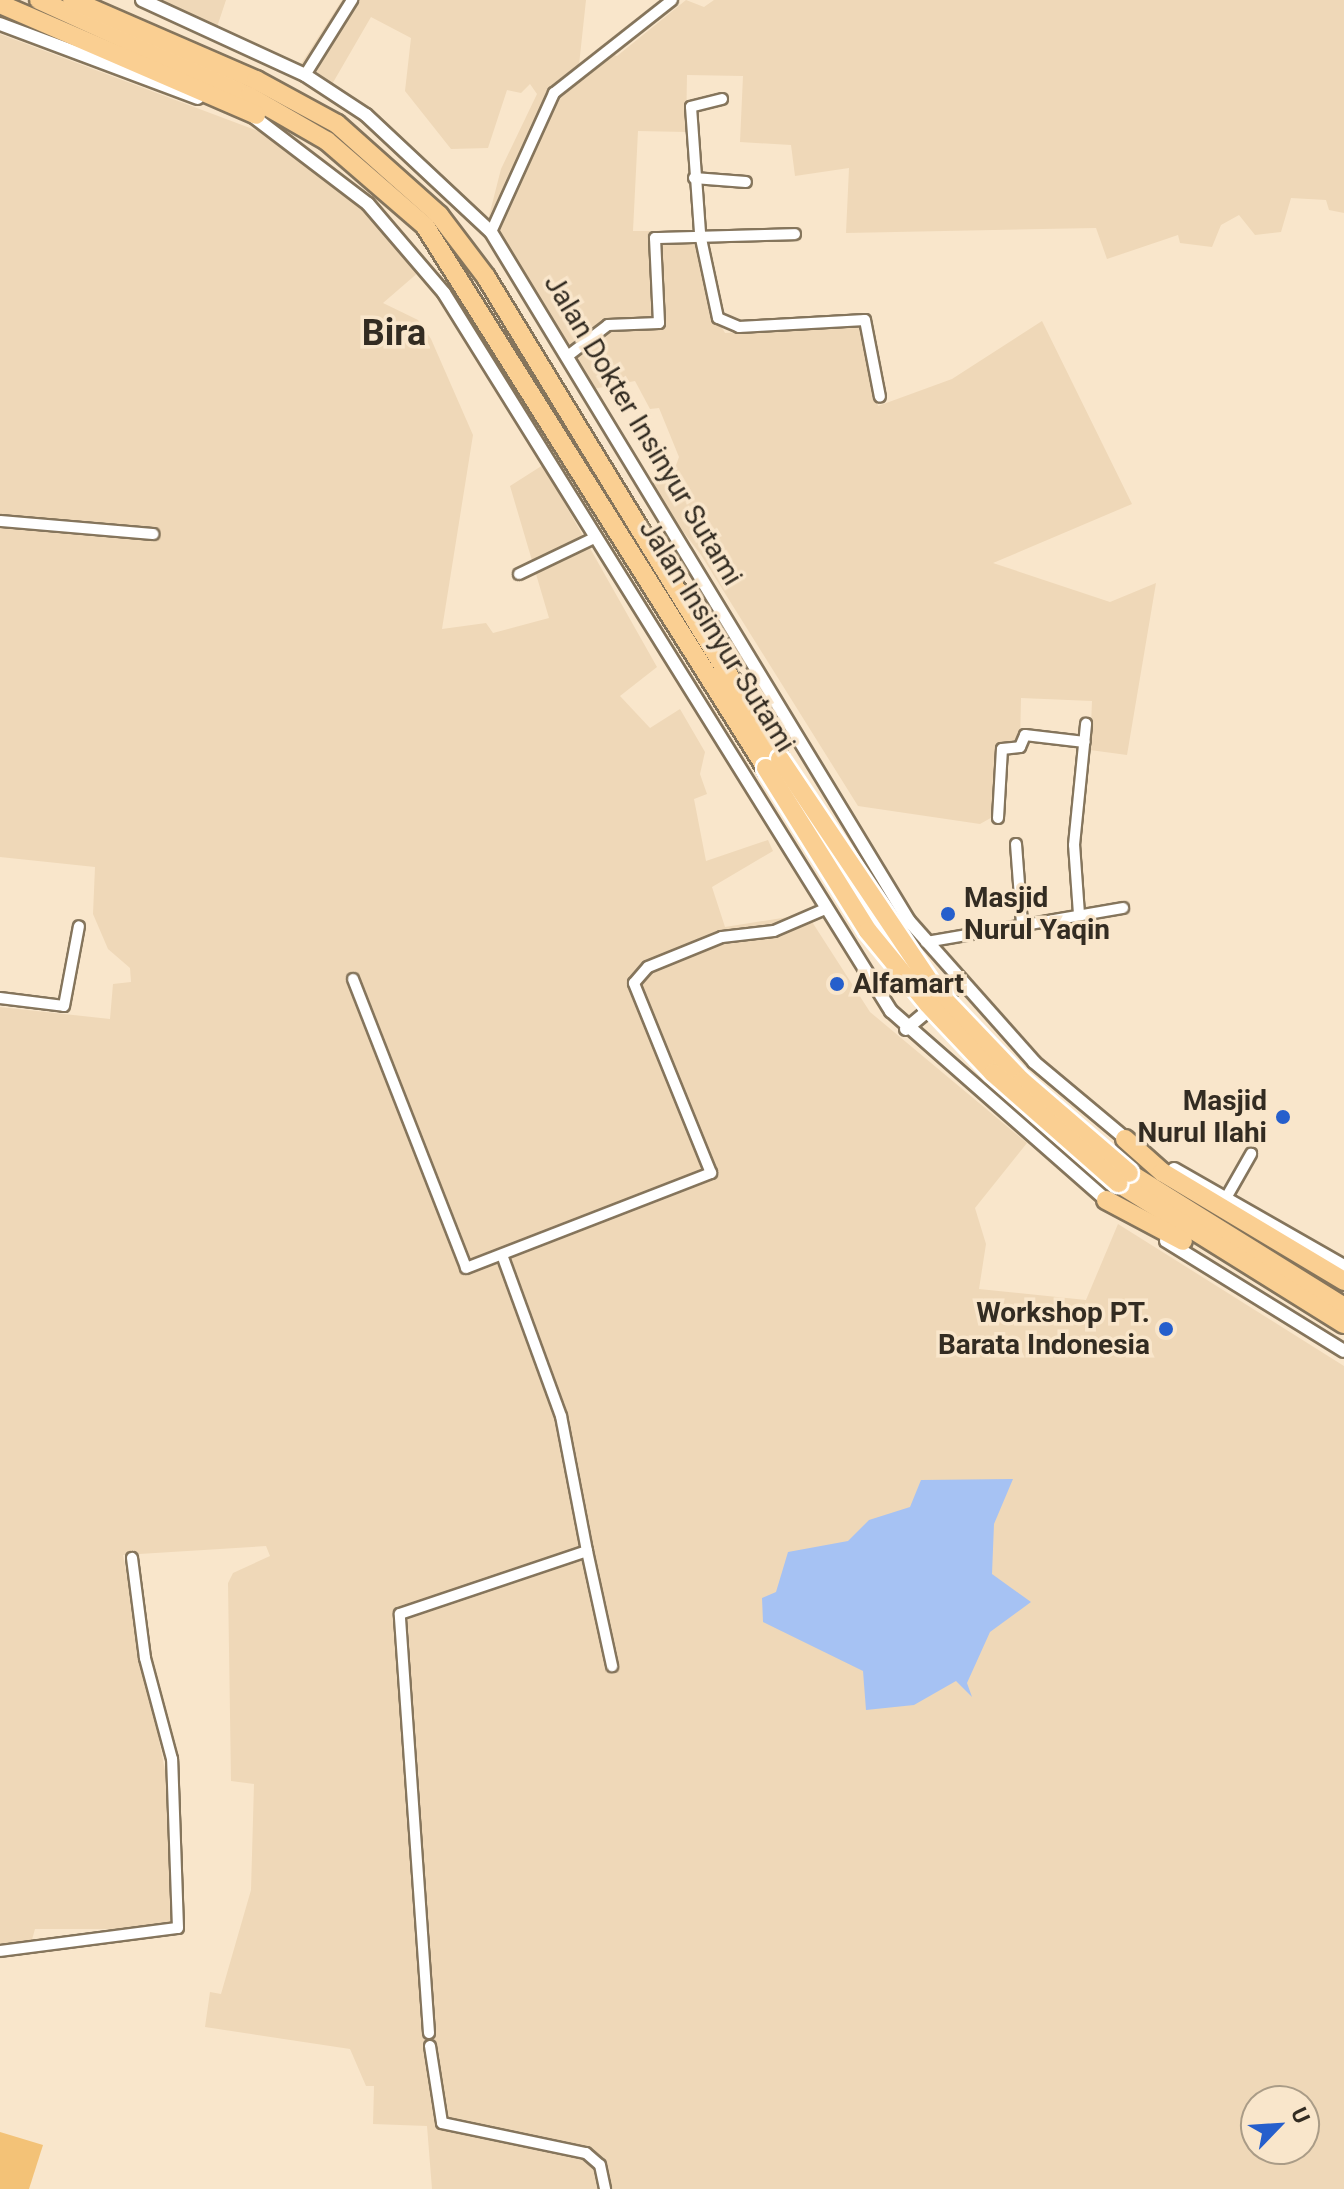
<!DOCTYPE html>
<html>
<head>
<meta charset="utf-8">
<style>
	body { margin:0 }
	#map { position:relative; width:1344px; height:2189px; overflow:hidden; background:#f9e6cb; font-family:Roboto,sans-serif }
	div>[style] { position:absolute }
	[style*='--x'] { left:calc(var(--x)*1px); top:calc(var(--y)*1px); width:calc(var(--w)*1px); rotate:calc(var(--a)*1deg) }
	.built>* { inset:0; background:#efd8b8 }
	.green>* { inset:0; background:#f3c277 }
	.water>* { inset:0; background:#a6c2f3 }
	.roads { filter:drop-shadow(2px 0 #85755c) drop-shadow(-2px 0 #85755c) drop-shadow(0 2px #85755c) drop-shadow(0 -2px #85755c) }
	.minor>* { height:10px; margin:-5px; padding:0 5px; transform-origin:5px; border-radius:5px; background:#fff }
	.tertiary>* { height:12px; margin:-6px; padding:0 6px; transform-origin:6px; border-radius:6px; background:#fff }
	.motorway>* { height:18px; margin:-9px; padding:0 9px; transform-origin:9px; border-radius:9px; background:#facf92 }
	.bridges { filter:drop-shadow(2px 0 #fff) drop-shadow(-2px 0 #fff) drop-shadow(0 2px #fff) drop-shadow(0 -2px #fff) }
	.motorway-bridge>* { height:18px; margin:-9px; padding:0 9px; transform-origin:9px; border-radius:9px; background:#facf92 }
	.dots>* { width:22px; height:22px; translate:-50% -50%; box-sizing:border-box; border:4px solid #f9e6cb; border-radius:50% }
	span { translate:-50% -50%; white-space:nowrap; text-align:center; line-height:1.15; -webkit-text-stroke:7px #f9e6cb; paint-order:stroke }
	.street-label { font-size:28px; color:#332c22 }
	.poi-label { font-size:28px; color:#332c22; font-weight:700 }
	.left { translate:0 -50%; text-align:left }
	.right { translate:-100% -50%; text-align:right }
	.district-label { font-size:36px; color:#332c22; font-weight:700 }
	.north { position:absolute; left:1240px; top:2085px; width:80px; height:80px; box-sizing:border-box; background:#f9e6cb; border:2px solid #aa9c87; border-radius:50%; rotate:65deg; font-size:22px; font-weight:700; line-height:32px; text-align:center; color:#332c22 }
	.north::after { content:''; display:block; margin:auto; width:28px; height:36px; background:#265fcc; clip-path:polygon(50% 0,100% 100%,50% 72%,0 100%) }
</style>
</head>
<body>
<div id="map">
	<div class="built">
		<div style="clip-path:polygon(152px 0,226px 0,217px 27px)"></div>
		<div style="clip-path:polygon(342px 0,586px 0,579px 65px,601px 51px,617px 56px,686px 0,704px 7px,714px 0,1344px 0,1344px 213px,1329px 210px,1326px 200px,1291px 198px,1281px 232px,1255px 235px,1239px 215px,1221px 225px,1212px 247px,1180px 243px,1178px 235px,1107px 259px,1096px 228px,846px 233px,849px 168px,795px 176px,791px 145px,740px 142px,743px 76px,687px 75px,686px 132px,638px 131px,633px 231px,695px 231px,713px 312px,725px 333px,867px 325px,878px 406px,952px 379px,1042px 321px,1132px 504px,993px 563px,1110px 602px,1156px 583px,1127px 755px,1090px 750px,1092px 701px,1021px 698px,1020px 745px,999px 744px,996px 815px,980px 824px,858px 806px,701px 555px,645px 481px,675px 468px,679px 457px,659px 408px,650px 409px,635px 381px,593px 389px,488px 220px,501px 169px,537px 94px,530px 84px,521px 93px,507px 90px,488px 148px,451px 149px,405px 91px,411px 38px,371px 17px,331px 86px,299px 67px)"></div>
		<div style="clip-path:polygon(evenodd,0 34px,287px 142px,375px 218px,420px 271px,383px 303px,418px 320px,431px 339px,473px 435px,442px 629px,486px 623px,493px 633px,549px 618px,510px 486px,543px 465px,657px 667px,620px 696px,650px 728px,680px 709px,705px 752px,700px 774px,707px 794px,694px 799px,706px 861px,768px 840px,773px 851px,712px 887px,725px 927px,807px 914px,870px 1012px,1027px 1143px,975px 1208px,986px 1244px,979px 1289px,1086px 1300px,1118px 1224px,1344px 1366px,1344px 2189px,432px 2189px,427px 2126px,373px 2124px,374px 2086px,366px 2086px,350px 2049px,205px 2027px,210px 1992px,221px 1994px,251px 1890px,254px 1784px,231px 1781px,228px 1583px,233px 1573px,270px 1556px,266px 1546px,123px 1555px,169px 1791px,172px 1929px,35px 1929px,31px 1943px,0 1949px,0 1007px,110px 1019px,113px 984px,131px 982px,130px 968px,108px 949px,93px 914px,95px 867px,0 857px,0 34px,1256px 2101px,1304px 2101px,1304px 2149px,1256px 2149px,1256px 2101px)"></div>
	</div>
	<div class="green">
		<div style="clip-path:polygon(0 2132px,43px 2145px,29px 2189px,0 2189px)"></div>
	</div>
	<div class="water">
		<div style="clip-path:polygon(1013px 1479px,994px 1524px,992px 1574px,1031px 1602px,990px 1632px,967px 1683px,972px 1697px,956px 1681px,914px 1705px,866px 1710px,863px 1671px,763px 1622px,762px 1598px,776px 1592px,788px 1552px,848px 1541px,869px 1520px,910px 1507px,921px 1480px)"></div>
	</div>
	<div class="roads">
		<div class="minor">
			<div style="--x:305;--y:75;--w:89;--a:-57.9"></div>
			<div style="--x:722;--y:99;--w:32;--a:166"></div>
			<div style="--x:691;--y:107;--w:127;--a:85.9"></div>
			<div style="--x:700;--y:234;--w:86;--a:77.9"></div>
			<div style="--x:718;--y:318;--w:23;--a:23"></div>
			<div style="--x:739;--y:327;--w:126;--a:-3.2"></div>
			<div style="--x:865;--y:320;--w:78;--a:79"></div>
			<div style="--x:694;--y:178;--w:52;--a:4.4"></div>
			<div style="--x:491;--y:232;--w:153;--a:-65.6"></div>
			<div style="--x:554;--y:93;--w:150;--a:-38.2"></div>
			<div style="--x:569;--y:355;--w:49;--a:-37.6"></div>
			<div style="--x:608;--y:325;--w:51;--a:-2.2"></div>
			<div style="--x:659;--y:323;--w:85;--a:-92.7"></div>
			<div style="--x:655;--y:238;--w:140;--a:-1.6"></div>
			<div style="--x:0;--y:521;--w:154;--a:4.9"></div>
			<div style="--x:519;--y:574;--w:83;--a:-25.6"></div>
			<div style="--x:998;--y:818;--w:69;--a:-86.7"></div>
			<div style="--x:1002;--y:749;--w:18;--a:-6"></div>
			<div style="--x:1020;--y:747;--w:13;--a:-67"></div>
			<div style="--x:1025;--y:735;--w:60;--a:6.7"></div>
			<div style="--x:1016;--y:844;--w:79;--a:85.7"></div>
			<div style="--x:1079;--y:914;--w:69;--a:-94.1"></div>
			<div style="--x:1074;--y:845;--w:122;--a:-84.3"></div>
			<div style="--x:926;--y:942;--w:200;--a:-9.8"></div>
			<div style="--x:353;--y:979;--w:310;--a:68.6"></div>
			<div style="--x:466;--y:1268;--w:263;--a:-21.2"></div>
			<div style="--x:711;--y:1173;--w:205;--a:-112.1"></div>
			<div style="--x:634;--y:983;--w:21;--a:-49"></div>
			<div style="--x:648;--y:967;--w:80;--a:-22.1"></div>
			<div style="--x:722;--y:937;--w:52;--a:-6.6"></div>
			<div style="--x:774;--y:931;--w:56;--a:-23.3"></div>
			<div style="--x:0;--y:998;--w:64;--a:7.1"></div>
			<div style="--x:64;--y:1006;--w:81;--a:-79.4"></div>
			<div style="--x:1226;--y:1198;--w:51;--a:-60.4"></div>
			<div style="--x:587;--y:1551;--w:118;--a:77.7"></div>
			<div style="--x:0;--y:1951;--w:179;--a:-7.4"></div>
			<div style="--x:178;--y:1928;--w:169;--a:-92"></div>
			<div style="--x:172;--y:1759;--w:105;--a:-105"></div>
			<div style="--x:145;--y:1658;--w:101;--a:-97.4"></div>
			<div style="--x:429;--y:2033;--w:420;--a:-94"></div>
			<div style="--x:400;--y:1614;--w:197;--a:-18.6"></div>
			<div style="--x:587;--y:1551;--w:137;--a:-100.9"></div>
			<div style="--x:561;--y:1416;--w:171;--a:-110.1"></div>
			<div style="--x:430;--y:2046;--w:78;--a:81.1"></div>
			<div style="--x:442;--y:2123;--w:147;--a:11.8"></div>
			<div style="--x:586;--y:2153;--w:18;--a:41"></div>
			<div style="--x:600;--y:2165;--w:25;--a:78"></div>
		</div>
		<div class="tertiary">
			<div style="--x:142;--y:0;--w:179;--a:24.7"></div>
			<div style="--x:305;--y:75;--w:73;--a:33.3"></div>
			<div style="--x:366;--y:115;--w:171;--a:43.1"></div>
			<div style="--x:491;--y:232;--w:806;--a:58.76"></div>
			<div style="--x:909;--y:921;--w:188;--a:48.4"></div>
			<div style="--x:1034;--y:1062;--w:126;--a:39.9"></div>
			<div style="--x:0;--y:24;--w:211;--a:20.5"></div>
			<div style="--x:250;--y:114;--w:148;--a:37.3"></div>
			<div style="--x:368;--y:204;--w:117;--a:49.5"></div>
			<div style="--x:444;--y:293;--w:846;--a:58.1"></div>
			<div style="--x:891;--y:1011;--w:293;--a:41.3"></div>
			<div style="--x:906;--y:1029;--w:72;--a:-39.9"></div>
			<div style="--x:1174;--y:1169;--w:196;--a:29.7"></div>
			<div style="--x:1166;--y:1241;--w:209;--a:31.7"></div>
		</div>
		<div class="motorway">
			<div style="--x:39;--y:0;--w:231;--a:24.6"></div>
			<div style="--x:249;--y:96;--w:90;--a:30"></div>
			<div style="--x:327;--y:141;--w:130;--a:40.9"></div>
			<div style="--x:425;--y:226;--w:640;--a:57.82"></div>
			<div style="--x:72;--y:0;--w:201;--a:23.5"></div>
			<div style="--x:256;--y:80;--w:92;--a:28.5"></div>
			<div style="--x:337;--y:124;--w:137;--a:41.7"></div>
			<div style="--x:439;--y:215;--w:78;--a:52.8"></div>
			<div style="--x:486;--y:277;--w:565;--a:58.62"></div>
			<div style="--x:0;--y:4;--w:279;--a:23.4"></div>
			<div style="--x:1125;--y:1139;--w:50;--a:41.7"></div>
			<div style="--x:1162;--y:1172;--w:212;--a:30.9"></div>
			<div style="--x:1129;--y:1173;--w:253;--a:31.9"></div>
			<div style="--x:1118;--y:1183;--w:266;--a:32"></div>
			<div style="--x:1106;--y:1200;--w:87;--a:28"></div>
		</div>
	</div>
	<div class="bridges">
		<div class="motorway-bridge">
			<div style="--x:780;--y:759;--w:278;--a:56.1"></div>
			<div style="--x:935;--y:990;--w:126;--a:46.3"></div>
			<div style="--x:1022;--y:1081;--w:141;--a:40.7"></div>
			<div style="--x:766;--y:768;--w:192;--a:58"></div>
			<div style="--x:868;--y:931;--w:94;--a:50.6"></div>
			<div style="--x:928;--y:1004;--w:95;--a:46.7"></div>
			<div style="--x:993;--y:1073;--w:167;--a:41.3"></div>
		</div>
	</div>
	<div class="dots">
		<div style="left:948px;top:914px;background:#265fcc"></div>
		<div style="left:837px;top:984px;background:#265fcc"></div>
		<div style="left:1283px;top:1117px;background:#265fcc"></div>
		<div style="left:1166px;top:1329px;background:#265fcc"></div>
	</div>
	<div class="street-label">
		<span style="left:643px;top:430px;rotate:59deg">Jalan Dokter Insinyur Sutami</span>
		<span style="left:717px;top:636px;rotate:58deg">Jalan Insinyur Sutami</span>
	</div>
	<div class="poi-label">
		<span class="left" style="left:964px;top:914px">Masjid<br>Nurul Yaqin</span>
		<span class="left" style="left:853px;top:984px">Alfamart</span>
		<span class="right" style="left:1267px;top:1117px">Masjid<br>Nurul Ilahi</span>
		<span class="right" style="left:1150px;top:1329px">Workshop PT.<br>Barata Indonesia</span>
	</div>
	<div class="district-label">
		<span style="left:394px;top:334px">Bira</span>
	</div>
	<div class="north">U</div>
</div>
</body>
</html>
